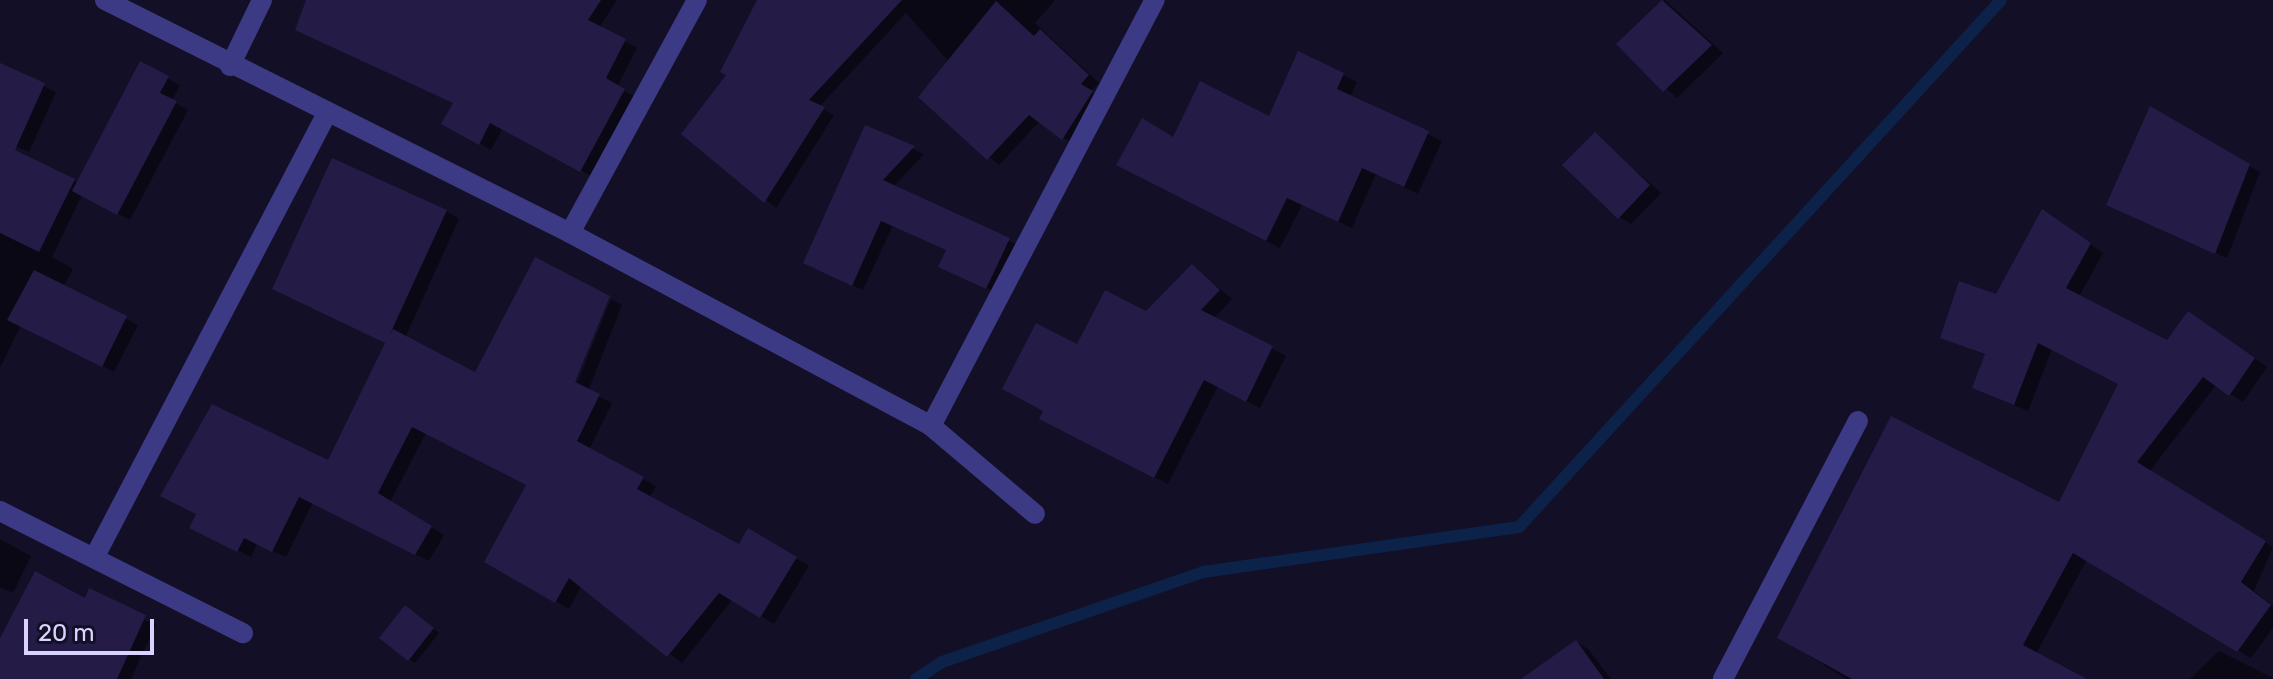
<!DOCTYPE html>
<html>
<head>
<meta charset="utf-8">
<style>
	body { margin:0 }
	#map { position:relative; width:2273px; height:679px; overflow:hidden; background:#130f26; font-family:Rubik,sans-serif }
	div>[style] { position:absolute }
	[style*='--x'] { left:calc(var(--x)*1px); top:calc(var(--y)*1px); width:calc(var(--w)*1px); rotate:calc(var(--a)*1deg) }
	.shadow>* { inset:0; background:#0007 }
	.stream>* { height:12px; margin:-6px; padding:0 6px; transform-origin:6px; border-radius:6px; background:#0c2248 }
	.building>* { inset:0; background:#241b47 }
	.minor>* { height:20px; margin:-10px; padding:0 10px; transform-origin:10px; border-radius:10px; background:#3d3a85 }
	span { translate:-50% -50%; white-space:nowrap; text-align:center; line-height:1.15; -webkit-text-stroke:6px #130f26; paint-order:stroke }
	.scale { position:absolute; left:24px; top:619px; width:130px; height:36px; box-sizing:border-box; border:4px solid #d9d4ff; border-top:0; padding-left:10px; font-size:24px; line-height:28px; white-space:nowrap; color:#d9d4ff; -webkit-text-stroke:6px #130f26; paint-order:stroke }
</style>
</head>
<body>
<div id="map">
	<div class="shadow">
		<div style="clip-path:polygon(308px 0,617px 0,599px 28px,637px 48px,617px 87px,636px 97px,593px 177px,503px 128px,491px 150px,444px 123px,455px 103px)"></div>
		<div style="clip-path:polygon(759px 0,1055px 0,1035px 23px,1099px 83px,1090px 92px,1102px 98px,1073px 144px,1040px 121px,999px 165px,921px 97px,951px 64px,906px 13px,819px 107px,834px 115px,776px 208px,684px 134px,729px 75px)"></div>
		<div style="clip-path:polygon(1665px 0,1723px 53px,1677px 98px,1619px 44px)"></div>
		<div style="clip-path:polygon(1299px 54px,1357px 82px,1350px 97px,1442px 141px,1418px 194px,1376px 174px,1352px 228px,1302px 205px,1280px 248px,1132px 172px,1174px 139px,1270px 118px)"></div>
		<div style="clip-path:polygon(141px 64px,180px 85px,172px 101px,188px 110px,130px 220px,82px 195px,52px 257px,73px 269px,63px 287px,138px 325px,114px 372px,21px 325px,0 368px,0 155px,4px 146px,78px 183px)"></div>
		<div style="clip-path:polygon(0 65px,56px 92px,29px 152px,0 139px)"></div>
		<div style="clip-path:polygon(2150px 109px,2260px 172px,2227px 258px,2119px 210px)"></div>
		<div style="clip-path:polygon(866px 127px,924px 154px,893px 187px,1020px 246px,998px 293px,952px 273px,948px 251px,893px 225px,863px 290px,817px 269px)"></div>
		<div style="clip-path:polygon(1595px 134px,1661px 193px,1631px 224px,1619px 217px)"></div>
		<div style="clip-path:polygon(446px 211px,459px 219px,405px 338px,476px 375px,573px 393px,611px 299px,622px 305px,588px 391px,612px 403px,589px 450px,656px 486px,649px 498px,739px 547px,749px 531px,809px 566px,774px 624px,733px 599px,682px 663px,582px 585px,569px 609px,486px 561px,528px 485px,426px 433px,390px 502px,444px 535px,429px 561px,313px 502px,286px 557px,257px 544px,251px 557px,205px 534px,329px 463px,387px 343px,288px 295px)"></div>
		<div style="clip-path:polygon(2056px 220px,2103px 253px,2079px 297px,2168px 342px,2201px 321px,2267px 367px,2243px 402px,2216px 385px,2149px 472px,2273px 547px,2254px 591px,2273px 606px,2273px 628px,2251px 658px,2087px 559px,2036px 654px,2083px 679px,1846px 679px,1779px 637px,2060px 505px,2120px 384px,2052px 349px,2028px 411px,1974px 388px,1986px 355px,1943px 337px,1997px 296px)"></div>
		<div style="clip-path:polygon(1192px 266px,1232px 299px,1214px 318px,1286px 356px,1260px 408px,1218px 386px,1168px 484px,1055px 426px,1078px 346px,1147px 314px)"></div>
		<div style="clip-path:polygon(0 539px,31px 556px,13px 593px,0 587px)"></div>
		<div style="clip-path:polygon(85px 601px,156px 624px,131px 679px,0 679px,0 642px)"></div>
		<div style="clip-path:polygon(412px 611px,439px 633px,415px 663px,409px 659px)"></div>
		<div style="clip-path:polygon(1576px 642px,1588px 649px,1611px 679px,1551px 679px)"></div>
		<div style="clip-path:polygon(2219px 651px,2273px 678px,2273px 679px,2190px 679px)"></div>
	</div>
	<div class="stream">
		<div style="--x:916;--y:679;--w:31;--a:-33"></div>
		<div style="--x:942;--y:662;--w:276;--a:-19"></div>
		<div style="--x:1203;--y:572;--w:319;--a:-8.1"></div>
		<div style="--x:1519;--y:527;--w:714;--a:-47.55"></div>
	</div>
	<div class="building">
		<div style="clip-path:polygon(306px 0,601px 0,588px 20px,626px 39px,606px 78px,625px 89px,580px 172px,490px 123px,479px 145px,441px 124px,453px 103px,295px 30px)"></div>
		<div style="clip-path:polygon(757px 0,902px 0,809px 100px,825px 107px,764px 203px,681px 134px,726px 75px,720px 72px)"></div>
		<div style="clip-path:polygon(1662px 0,1712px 45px,1663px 92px,1616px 44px)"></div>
		<div style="clip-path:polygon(996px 1px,1034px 36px,1040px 29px,1089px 75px,1081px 84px,1093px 91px,1062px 140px,1029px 115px,987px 160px,918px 97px)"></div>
		<div style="clip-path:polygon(1298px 51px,1344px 73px,1337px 89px,1429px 131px,1404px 187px,1362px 168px,1338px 222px,1287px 198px,1266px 241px,1116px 165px,1142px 118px,1173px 137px,1200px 81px,1269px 116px)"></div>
		<div style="clip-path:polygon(140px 61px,169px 76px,160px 93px,177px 101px,117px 215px,72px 191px)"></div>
		<div style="clip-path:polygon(0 63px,45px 83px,15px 150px,75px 179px,39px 252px,0 233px)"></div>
		<div style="clip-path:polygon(2150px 106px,2250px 164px,2215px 254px,2106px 205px)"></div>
		<div style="clip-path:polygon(865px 125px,915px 146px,883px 180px,1010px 238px,986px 289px,938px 267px,946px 250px,881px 221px,852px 286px,803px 263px)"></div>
		<div style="clip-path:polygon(1595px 132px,1650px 185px,1618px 219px,1562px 165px)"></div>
		<div style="clip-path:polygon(332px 158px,447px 210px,390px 334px,393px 329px,475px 372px,535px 257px,610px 296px,575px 382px,600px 394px,577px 441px,644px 477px,637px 489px,739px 544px,748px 528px,797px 557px,760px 618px,719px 593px,667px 657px,569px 578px,555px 603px,484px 562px,526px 485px,412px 427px,378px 493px,432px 526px,415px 555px,299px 497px,272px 552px,244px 538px,237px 552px,189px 528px,196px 514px,160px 496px,212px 404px,328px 460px,385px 343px,272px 289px)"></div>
		<div style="clip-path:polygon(2042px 209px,2091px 243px,2066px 288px,2167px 340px,2188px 311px,2255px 358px,2229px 396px,2203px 377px,2137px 462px,2266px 541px,2241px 582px,2271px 605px,2237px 652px,2073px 553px,2023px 645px,2087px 679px,1852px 679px,1777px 638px,1891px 416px,2059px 502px,2118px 384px,2038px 343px,2014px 405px,1972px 388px,1985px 354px,1940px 338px,1959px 281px,1996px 294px)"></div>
		<div style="clip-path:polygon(1192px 264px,1220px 290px,1201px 310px,1273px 346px,1246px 402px,1204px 380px,1154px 478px,1039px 419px,1043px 411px,1002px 389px,1036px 323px,1077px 344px,1105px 290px,1146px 311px)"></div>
		<div style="clip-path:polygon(34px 270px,127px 316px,102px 367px,7px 320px)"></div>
		<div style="clip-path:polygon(35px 571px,85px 598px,89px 588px,146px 615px,117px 679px,0 679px,0 638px)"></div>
		<div style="clip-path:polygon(405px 605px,434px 628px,408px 661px,379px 638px)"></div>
		<div style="clip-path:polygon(1576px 640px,1604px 679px,1521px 679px)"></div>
	</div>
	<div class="minor">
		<div style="--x:105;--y:0;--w:520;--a:26.61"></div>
		<div style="--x:570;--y:233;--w:409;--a:28.1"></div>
		<div style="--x:931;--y:426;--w:136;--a:40.2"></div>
		<div style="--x:230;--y:66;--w:73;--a:-64.1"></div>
		<div style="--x:570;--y:233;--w:265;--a:-61.4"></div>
		<div style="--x:931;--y:426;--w:481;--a:-62.3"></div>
		<div style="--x:0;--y:511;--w:272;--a:26.7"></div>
		<div style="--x:94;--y:558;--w:500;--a:-62.36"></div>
		<div style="--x:1723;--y:679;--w:291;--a:-62.4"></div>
	</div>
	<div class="scale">20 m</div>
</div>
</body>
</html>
